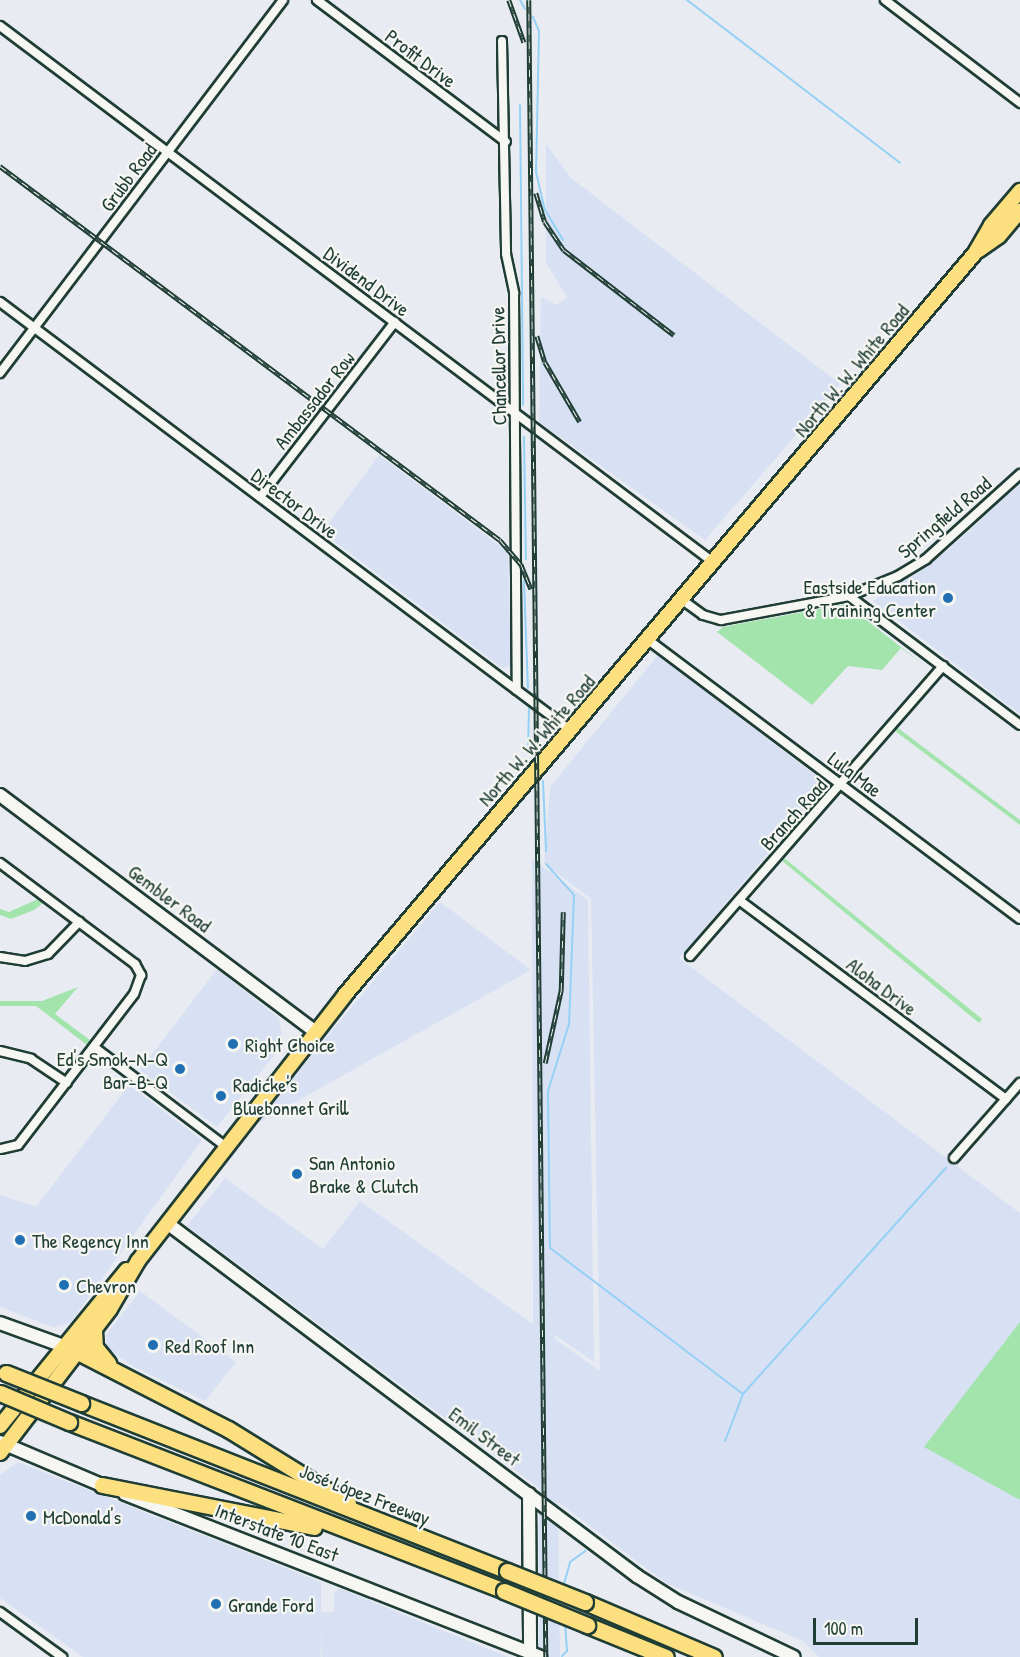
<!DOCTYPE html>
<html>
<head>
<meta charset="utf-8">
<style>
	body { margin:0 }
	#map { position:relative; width:1020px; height:1657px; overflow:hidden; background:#e8ecf2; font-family:"Patrick Hand",sans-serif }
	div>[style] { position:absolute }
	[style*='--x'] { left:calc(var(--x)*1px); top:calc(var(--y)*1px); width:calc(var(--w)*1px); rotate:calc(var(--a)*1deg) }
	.built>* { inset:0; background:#d8e0f3 }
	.green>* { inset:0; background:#a3e4ad }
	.stream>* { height:2px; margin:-1px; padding:0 1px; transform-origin:1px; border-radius:1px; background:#95d0f5 }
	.roads { filter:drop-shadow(2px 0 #1f3d34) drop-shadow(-2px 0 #1f3d34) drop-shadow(0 2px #1f3d34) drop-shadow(0 -2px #1f3d34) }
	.minor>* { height:8px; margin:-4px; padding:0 4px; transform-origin:4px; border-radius:4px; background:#f6f6f2 }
	.secondary>* { height:12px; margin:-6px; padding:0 6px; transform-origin:6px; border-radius:6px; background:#f6f6f2 }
	.primary>* { height:14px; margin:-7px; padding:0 7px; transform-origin:7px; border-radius:7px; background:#fce080 }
	.motorway>* { height:15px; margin:-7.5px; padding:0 7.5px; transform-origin:7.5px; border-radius:7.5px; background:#fce080 }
	.rail>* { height:4.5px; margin-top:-2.25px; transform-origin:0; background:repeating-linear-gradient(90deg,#f6f6f2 0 7px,#1f3d34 0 14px); box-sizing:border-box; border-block:2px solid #1f3d34 }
	.bridges { filter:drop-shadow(2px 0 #1f3d34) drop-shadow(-2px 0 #1f3d34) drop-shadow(0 2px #1f3d34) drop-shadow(0 -2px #1f3d34) }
	.motorway-bridge>* { height:15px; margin:-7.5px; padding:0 7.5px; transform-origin:7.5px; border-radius:7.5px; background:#fce080 }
	.dots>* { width:16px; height:16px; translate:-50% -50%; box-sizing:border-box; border:3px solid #f6f6f2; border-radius:50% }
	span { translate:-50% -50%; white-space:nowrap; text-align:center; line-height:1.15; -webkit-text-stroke:4.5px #f6f6f2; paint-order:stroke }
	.street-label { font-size:20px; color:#1f3d34 }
	.poi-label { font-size:20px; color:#1f3d34 }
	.right { translate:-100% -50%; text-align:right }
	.left { translate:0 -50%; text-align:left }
	.scale { position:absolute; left:813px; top:1618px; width:105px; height:27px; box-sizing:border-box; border:3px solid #1f3d34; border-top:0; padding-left:8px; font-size:18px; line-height:21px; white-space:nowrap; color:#1f3d34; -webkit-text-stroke:4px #f6f6f2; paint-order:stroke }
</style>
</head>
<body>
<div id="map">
	<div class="built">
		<div style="clip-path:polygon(546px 144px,571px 178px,840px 384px,705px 540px,539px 422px,541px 297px,557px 305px,567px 297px,546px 263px)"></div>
		<div style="clip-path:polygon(379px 455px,508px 552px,511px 665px,502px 668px,322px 532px)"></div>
		<div style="clip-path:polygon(1020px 483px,1020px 714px,873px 601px,948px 550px)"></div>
		<div style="clip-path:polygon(658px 655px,827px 784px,679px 958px,1020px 1213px,1020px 1322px,925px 1447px,1020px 1500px,1020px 1657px,819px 1657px,803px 1641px,666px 1583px,558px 1502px,560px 1657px,539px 1657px,539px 1488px,187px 1226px,225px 1178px,323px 1249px,360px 1201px,533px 1324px,532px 859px,588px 900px,594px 1362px,555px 1335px,555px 1339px,600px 1371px,591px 899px,544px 863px,550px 787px)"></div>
		<div style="clip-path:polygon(440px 902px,531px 970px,258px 1123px,324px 1040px)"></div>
		<div style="clip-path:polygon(217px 969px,279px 1018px,283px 1044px,217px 1127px,140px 1070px)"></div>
		<div style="clip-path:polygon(129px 1085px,202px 1140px,70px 1323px,53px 1327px,0 1307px,0 1195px,36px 1207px)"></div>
		<div style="clip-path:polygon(140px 1291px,236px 1362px,205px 1401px,134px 1367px,107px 1348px,106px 1335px)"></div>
		<div style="clip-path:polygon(18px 1462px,321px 1582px,321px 1612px,334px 1612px,334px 1594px,339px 1588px,508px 1657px,322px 1657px,321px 1620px,321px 1657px,83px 1657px,0 1598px,0 1475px)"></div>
	</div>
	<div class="green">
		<div style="clip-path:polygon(846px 604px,929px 669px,901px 648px,882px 670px,848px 666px,812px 705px,717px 632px,723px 627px)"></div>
		<div style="clip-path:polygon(898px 728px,1020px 820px,1020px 825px,895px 731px)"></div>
		<div style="clip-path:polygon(783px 857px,982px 1019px,979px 1023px,781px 860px)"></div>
		<div style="clip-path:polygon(38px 899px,43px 903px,34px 910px,11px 919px,0 915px,0 909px,9px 912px)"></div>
		<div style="clip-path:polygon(78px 987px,55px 1014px,90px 1040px,87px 1045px,36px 1006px,0 1006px,0 1001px,42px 1001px)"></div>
		<div style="clip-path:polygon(1020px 1322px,1020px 1500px,924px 1447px)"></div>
	</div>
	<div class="stream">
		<div style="--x:520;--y:0;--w:10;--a:61"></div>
		<div style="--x:687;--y:0;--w:268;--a:37.4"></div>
		<div style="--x:533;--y:17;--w:15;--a:67"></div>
		<div style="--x:539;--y:31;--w:141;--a:91.2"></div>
		<div style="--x:536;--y:172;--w:39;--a:77"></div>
		<div style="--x:545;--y:210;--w:35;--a:59"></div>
		<div style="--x:520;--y:105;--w:300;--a:89.4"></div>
		<div style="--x:524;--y:437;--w:122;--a:89.1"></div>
		<div style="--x:524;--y:581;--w:107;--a:87.9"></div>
		<div style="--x:528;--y:750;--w:44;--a:-88.7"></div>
		<div style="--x:543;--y:781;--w:70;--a:87.5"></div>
		<div style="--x:546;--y:864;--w:42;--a:47.9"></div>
		<div style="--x:574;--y:895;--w:129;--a:92.2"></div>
		<div style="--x:569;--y:1024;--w:70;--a:107.4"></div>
		<div style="--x:548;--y:1091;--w:157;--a:89.3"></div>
		<div style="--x:550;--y:1248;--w:242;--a:37.1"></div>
		<div style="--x:725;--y:1441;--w:50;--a:-69"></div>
		<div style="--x:743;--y:1394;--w:304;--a:-48.1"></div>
		<div style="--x:563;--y:1587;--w:26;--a:-74"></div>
		<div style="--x:570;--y:1562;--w:19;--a:-36"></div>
		<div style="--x:562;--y:1656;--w:7;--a:-45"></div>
		<div style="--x:567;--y:1651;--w:29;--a:-94"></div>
	</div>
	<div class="roads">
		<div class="minor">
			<div style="--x:317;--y:0;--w:236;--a:36.9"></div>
			<div style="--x:885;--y:0;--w:170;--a:37.3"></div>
			<div style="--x:0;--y:26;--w:892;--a:36.93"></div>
			<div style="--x:502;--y:41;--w:213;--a:88.9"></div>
			<div style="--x:506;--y:254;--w:40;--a:78"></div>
			<div style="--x:514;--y:293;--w:397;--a:89.6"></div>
			<div style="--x:0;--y:302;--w:713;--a:36.9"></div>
			<div style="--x:0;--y:373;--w:468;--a:-52.8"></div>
			<div style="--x:260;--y:497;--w:221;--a:-52.4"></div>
			<div style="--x:849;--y:596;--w:214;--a:37"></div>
			<div style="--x:681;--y:599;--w:27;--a:36"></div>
			<div style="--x:703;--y:615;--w:19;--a:16"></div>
			<div style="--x:721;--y:620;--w:130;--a:-10.6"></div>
			<div style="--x:849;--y:596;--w:53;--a:-22.2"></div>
			<div style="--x:898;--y:576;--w:33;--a:-31"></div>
			<div style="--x:926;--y:559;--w:127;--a:-42.1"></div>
			<div style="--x:647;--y:639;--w:466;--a:36.9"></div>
			<div style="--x:0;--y:863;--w:169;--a:36.8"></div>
			<div style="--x:135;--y:964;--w:13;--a:61"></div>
			<div style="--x:141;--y:975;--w:20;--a:110"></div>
			<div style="--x:134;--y:994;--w:190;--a:127.5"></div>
			<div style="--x:18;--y:1145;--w:18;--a:167"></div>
			<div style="--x:739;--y:900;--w:333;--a:36.7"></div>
			<div style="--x:690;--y:956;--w:385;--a:-48.9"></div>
			<div style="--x:0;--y:957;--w:25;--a:9"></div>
			<div style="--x:25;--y:961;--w:24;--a:-17"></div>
			<div style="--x:48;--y:954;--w:45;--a:-45.9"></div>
			<div style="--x:94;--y:1047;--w:166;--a:37.1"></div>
			<div style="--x:0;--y:1051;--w:32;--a:14"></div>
			<div style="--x:31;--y:1059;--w:43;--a:33.7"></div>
			<div style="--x:954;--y:1158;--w:100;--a:-48.7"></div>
			<div style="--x:0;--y:1612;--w:77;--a:36"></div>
		</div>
		<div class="secondary">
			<div style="--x:0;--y:795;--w:395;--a:36.9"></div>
			<div style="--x:167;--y:1223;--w:588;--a:36.91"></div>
			<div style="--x:637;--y:1576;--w:49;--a:32.4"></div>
			<div style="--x:678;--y:1602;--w:128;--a:25.4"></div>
			<div style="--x:0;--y:1323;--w:77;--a:19.9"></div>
			<div style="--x:0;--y:1442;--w:118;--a:22.9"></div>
			<div style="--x:125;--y:1494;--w:446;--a:21.4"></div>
			<div style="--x:529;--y:1494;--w:158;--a:89.6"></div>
		</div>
		<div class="primary">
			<div style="--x:979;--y:250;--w:24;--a:-35"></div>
			<div style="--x:999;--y:236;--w:33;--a:-50"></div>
			<div style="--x:0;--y:1426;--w:201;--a:-50.9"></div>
			<div style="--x:0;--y:1453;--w:181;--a:-52.6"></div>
			<div style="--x:110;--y:1309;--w:56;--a:-59.7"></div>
			<div style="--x:138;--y:1261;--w:336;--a:-52.1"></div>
			<div style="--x:344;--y:996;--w:975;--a:-49.66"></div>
			<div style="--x:975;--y:253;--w:32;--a:-60"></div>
			<div style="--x:991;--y:225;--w:45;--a:-49.5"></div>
		</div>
		<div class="motorway">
			<div style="--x:94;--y:1330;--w:17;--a:87"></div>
			<div style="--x:95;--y:1347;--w:21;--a:51"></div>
			<div style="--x:78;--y:1352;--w:169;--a:27.2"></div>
			<div style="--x:228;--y:1429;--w:141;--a:31.7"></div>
			<div style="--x:81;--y:1403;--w:458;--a:21.5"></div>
			<div style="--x:69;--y:1422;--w:467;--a:21.2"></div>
			<div style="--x:102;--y:1485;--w:216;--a:11.2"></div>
			<div style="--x:585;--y:1602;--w:140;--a:23.1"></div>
			<div style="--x:587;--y:1625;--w:85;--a:22.1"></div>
		</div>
	</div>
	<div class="rail">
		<div style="--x:509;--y:0;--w:45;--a:70.3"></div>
		<div style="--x:529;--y:0;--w:1657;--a:89.41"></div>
		<div style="--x:0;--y:166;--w:624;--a:36.8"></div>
		<div style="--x:500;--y:540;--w:32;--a:49"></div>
		<div style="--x:521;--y:564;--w:27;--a:68"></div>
		<div style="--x:536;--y:193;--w:30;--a:73"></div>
		<div style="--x:545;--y:222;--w:34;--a:56"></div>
		<div style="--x:564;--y:250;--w:139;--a:37.7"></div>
		<div style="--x:537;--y:336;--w:27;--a:73"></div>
		<div style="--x:545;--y:362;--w:69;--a:59.7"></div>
		<div style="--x:545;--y:1063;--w:75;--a:-77.6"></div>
		<div style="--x:561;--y:990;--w:78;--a:-88.5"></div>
	</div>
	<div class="bridges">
		<div class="motorway-bridge">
			<div style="--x:6;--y:1373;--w:81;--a:21.8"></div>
			<div style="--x:0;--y:1393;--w:75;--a:22.8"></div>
			<div style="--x:507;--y:1571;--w:84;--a:21.7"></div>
			<div style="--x:504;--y:1591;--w:90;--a:22.3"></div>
		</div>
	</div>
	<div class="dots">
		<div style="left:948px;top:598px;background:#1f6fb2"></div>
		<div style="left:233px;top:1044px;background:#1f6fb2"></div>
		<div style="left:180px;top:1069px;background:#1f6fb2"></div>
		<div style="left:221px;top:1096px;background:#1f6fb2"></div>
		<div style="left:297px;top:1174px;background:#1f6fb2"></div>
		<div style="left:20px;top:1240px;background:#1f6fb2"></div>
		<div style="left:64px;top:1285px;background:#1f6fb2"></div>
		<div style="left:153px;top:1345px;background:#1f6fb2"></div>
		<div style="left:31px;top:1516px;background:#1f6fb2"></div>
		<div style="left:216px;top:1604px;background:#1f6fb2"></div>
	</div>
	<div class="street-label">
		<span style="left:421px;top:58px;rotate:37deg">Profit Drive</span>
		<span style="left:128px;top:177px;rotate:-53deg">Grubb Road</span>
		<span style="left:367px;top:281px;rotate:37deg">Dividend Drive</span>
		<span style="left:498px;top:366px;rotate:-91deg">Chancellor Drive</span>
		<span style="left:851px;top:370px;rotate:-50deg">North W. W. White Road</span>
		<span style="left:314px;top:400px;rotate:-52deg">Ambassador Row</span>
		<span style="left:295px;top:503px;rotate:37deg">Director Drive</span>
		<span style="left:944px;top:517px;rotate:-40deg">Springfield Road</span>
		<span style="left:536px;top:740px;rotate:-49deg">North W. W. White Road</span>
		<span style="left:855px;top:774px;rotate:37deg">Lula Mae</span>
		<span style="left:793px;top:814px;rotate:-48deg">Branch Road</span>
		<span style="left:170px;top:898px;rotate:37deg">Gembler Road</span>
		<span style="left:882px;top:986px;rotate:37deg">Aloha Drive</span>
		<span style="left:485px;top:1436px;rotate:37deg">Emil Street</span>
		<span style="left:365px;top:1494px;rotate:21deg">José López Freeway</span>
		<span style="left:277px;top:1532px;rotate:21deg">Interstate 10 East</span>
	</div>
	<div class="poi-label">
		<span class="right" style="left:936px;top:598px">Eastside Education<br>&amp; Training Center</span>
		<span class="left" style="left:245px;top:1044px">Right Choice</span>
		<span class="right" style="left:168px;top:1070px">Ed's Smok-N-Q<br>Bar-B-Q</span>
		<span class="left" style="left:233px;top:1096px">Radicke's<br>Bluebonnet Grill</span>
		<span class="left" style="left:309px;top:1174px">San Antonio<br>Brake &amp; Clutch</span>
		<span class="left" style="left:32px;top:1240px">The Regency Inn</span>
		<span class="left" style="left:76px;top:1285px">Chevron</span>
		<span class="left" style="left:165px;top:1345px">Red Roof Inn</span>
		<span class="left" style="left:43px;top:1516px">McDonald's</span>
		<span class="left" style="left:228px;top:1604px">Grande Ford</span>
	</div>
	<div class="scale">100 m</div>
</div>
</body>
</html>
